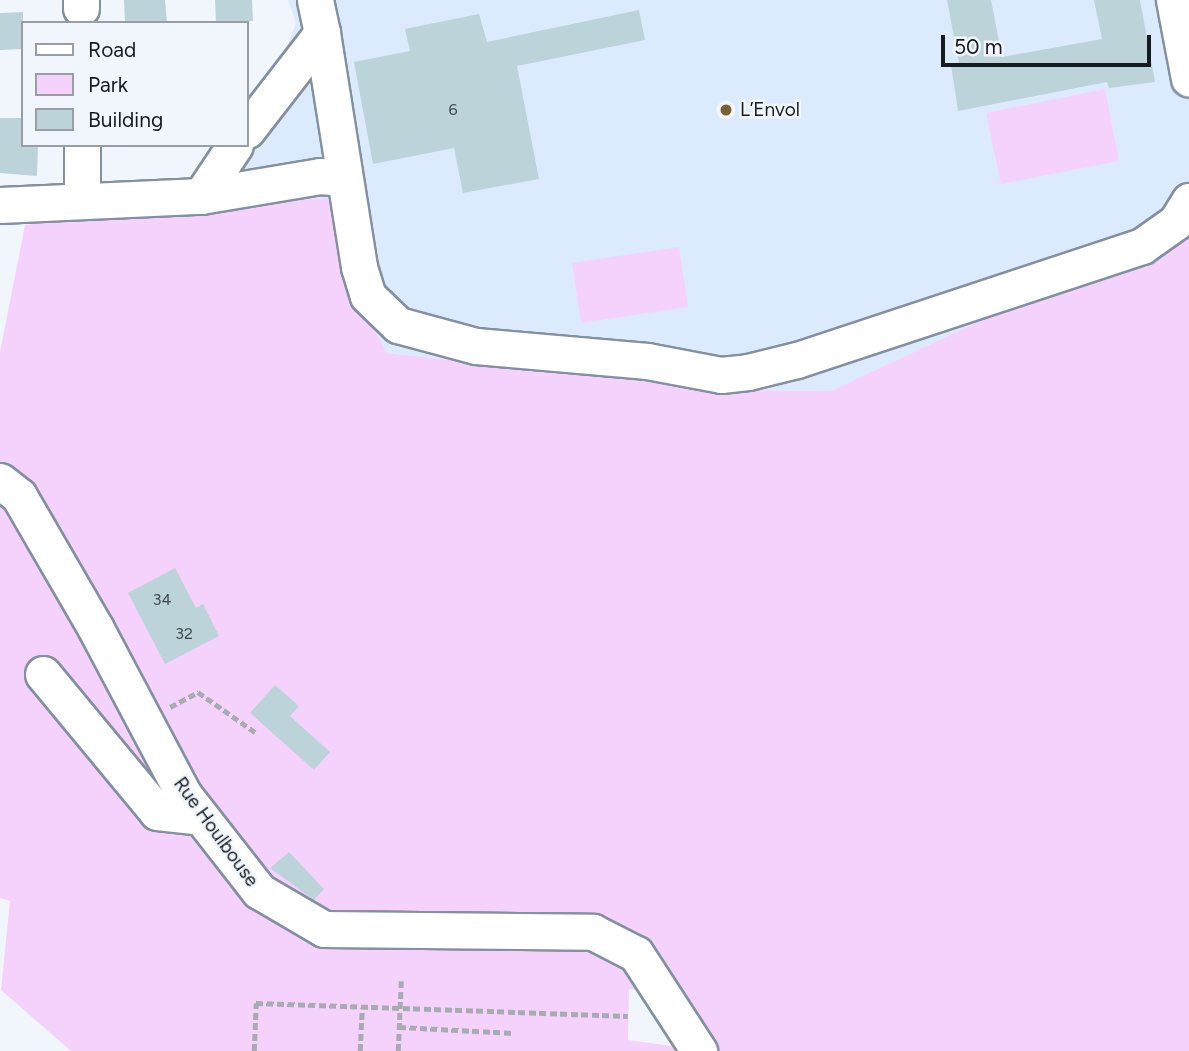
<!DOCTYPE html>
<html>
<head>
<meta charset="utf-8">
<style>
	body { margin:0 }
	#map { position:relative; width:1189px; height:1051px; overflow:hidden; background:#f0f6fc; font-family:Figtree,sans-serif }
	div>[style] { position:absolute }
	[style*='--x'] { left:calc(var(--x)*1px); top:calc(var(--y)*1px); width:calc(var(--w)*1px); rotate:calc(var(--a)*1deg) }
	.built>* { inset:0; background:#dbeafc }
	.green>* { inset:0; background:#f5d2fc }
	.building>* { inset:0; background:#bcd3da }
	.path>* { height:4.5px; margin-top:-2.25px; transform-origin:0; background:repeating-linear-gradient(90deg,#a7acb2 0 7px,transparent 0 10.5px) }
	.roads { filter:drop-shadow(2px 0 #83909f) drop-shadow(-2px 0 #83909f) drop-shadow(0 2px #83909f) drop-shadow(0 -2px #83909f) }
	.minor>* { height:35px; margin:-17.5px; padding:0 17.5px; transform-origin:17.5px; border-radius:17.5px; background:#fff }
	.dots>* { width:19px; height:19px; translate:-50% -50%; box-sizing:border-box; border:4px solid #f0f6fc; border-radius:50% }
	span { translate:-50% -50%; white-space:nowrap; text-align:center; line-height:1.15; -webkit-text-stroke:5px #f0f6fc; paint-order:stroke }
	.number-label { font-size:16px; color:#40494f }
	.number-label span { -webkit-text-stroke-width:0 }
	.poi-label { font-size:19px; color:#161b21 }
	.left { translate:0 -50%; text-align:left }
	.street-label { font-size:19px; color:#161b21 }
	.legend { position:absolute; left:21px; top:21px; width:228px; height:126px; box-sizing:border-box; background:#f0f6fc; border:2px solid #999ea4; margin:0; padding:9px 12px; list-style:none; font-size:21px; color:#161b21 }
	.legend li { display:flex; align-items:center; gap:14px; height:35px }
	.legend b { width:35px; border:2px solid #999ea4 }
	.scale { position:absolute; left:941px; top:35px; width:210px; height:32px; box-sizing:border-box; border:4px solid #161b21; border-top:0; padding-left:9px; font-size:21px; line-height:24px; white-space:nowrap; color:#161b21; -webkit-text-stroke:5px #f0f6fc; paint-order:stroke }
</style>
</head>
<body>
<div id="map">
	<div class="built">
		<div style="clip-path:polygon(288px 0,1189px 0,1189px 234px,1177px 244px,1008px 308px,832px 391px,726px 390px,387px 353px,354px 294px,228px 203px,296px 23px)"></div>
	</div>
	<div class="green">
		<div style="clip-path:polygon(1105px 89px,1119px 161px,1001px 184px,986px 113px)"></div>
		<div style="clip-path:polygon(evenodd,328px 198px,354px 294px,387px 353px,726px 390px,831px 391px,1008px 308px,1177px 244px,1189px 234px,1189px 1051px,71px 1051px,1px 990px,10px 901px,0 898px,0 352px,25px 225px,228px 203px,328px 198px,629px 989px,660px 993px,694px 1049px,628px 1040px,629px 989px)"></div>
		<div style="clip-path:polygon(679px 247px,688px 307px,581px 323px,572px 263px)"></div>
	</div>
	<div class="building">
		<div style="clip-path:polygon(124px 0,165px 0,167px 23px,125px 23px)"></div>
		<div style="clip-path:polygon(215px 0,252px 0,253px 21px,216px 23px)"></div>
		<div style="clip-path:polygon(947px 0,991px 0,1002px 57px,1102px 39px,1094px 0,1140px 0,1155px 82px,1109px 88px,1107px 82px,958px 111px,951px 65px,959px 63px)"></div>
		<div style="clip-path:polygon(639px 10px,645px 40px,517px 66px,539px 179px,463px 193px,454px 148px,373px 164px,354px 62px,410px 51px,405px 29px,479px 14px,487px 42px)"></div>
		<div style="clip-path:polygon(23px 12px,23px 49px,0 50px,0 13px)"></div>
		<div style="clip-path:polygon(0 118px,23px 118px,23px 145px,38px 145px,37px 176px,0 173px)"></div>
		<div style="clip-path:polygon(175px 568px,196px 608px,203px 604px,219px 636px,165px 664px,128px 593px)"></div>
		<div style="clip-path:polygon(275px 685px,299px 706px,290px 716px,330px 752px,314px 770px,250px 713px)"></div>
		<div style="clip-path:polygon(289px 852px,324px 889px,314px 900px,270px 868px)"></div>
	</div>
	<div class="path">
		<div style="--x:170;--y:707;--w:32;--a:-28"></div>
		<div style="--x:198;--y:692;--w:70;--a:35.1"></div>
		<div style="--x:399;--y:1027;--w:113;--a:3"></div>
		<div style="--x:254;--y:1051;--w:48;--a:-87.6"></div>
		<div style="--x:256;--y:1003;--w:372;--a:2"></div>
		<div style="--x:360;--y:1051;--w:43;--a:-87.3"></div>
		<div style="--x:398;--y:1051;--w:70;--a:-87.5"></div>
	</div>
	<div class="roads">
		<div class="minor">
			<div style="--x:81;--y:0;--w:8;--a:90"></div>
			<div style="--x:1174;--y:0;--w:80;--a:79.2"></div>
			<div style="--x:322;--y:33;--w:237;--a:81"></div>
			<div style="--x:359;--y:267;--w:30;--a:73"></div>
			<div style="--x:368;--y:296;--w:42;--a:44"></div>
			<div style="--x:398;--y:325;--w:81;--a:15.1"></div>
			<div style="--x:476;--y:346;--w:172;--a:5"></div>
			<div style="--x:647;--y:361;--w:75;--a:10.7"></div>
			<div style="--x:721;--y:375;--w:27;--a:-6"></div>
			<div style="--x:748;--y:372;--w:50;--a:-13.8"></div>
			<div style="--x:797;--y:360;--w:363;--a:-18.3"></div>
			<div style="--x:1142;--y:246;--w:42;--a:-35.2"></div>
			<div style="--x:1176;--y:222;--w:25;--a:-58"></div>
			<div style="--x:247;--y:130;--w:123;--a:-52.3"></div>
			<div style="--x:322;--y:33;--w:34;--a:-102"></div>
			<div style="--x:201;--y:196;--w:121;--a:-9.5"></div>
			<div style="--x:320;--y:176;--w:24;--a:5"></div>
			<div style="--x:82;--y:200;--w:55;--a:-90"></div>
			<div style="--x:0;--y:205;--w:201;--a:-2.6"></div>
			<div style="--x:201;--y:196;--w:61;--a:-56.3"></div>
			<div style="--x:0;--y:481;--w:24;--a:38"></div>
			<div style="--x:19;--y:496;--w:154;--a:59.9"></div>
			<div style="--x:96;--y:629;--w:188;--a:62.1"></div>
			<div style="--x:184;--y:795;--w:122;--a:52"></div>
			<div style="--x:259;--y:891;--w:75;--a:30.3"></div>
			<div style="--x:324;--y:929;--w:269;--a:0.6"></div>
			<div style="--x:593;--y:932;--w:48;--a:27.1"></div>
			<div style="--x:636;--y:954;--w:116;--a:57"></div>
			<div style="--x:43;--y:674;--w:179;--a:50.4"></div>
			<div style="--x:157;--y:812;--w:44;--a:6.5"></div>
		</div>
	</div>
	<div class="dots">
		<div style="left:726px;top:110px;background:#796232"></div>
	</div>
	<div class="number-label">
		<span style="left:453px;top:110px">6</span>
		<span style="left:162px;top:600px">34</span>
		<span style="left:184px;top:634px">32</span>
	</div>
	<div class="poi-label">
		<span class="left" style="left:740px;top:110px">L’Envol</span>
	</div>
	<div class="street-label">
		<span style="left:216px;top:832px;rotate:54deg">Rue Houlbouse</span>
	</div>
	<ul class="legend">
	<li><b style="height:9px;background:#fff"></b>Road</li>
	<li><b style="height:19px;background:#f5d2fc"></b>Park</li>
	<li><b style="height:19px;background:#bcd3da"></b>Building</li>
	</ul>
	<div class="scale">50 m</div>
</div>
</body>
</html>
